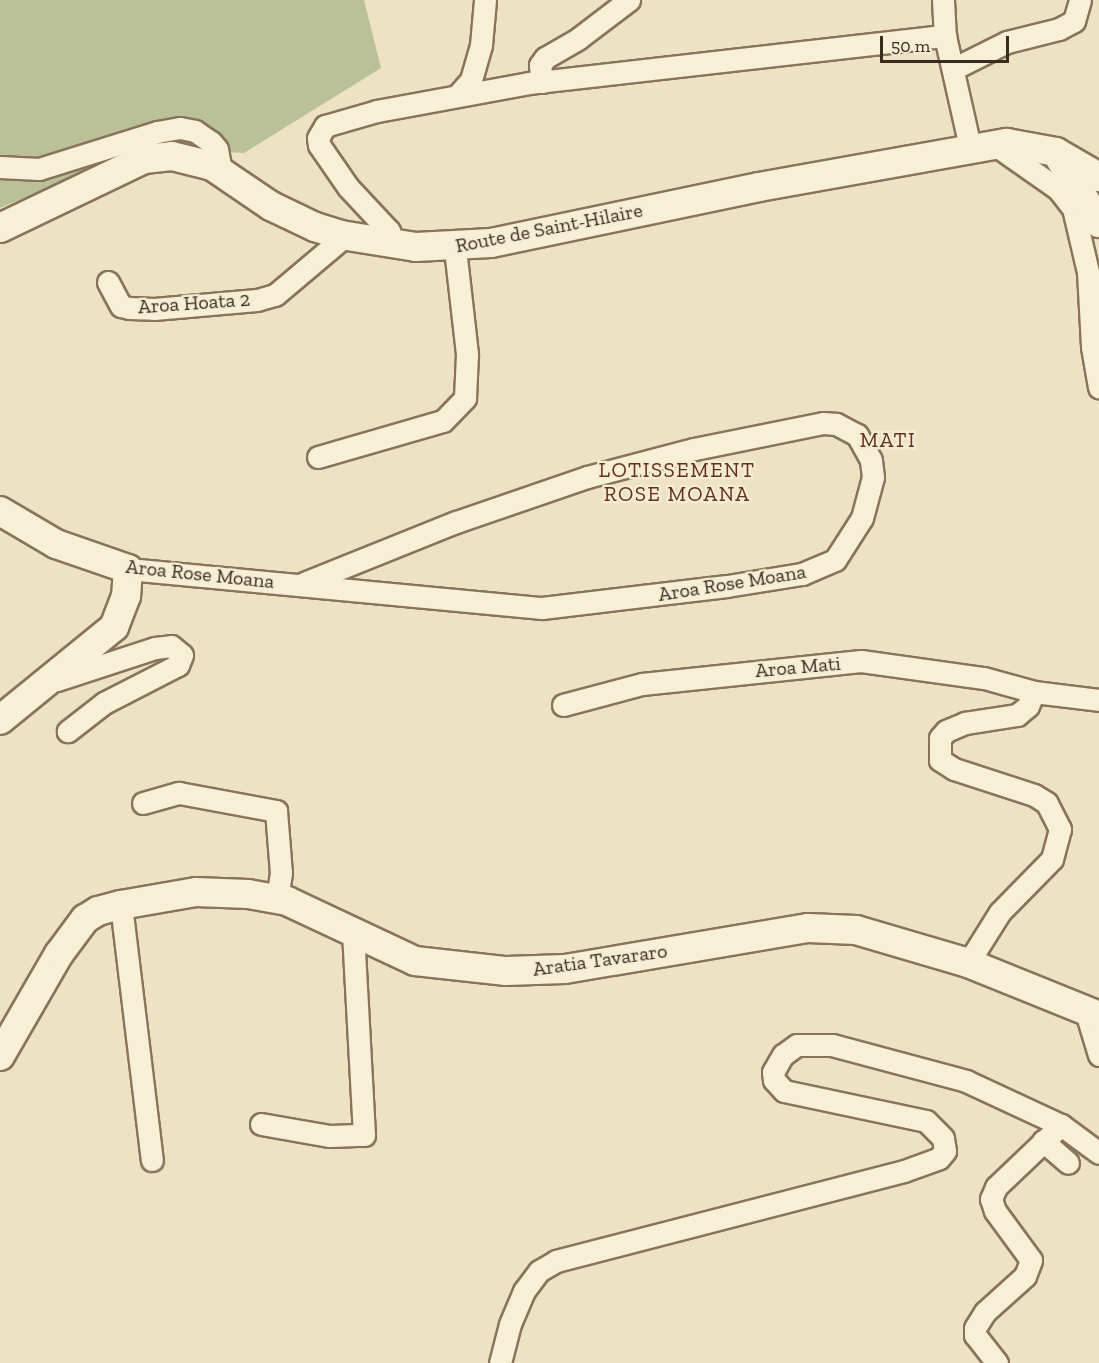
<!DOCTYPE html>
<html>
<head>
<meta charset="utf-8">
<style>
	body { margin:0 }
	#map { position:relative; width:1099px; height:1363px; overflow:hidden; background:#ede2c4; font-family:"Zilla Slab",serif }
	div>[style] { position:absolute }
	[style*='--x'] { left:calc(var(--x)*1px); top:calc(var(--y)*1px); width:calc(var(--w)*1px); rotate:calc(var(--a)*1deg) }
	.cemetery>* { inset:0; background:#bac097 }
	.roads { filter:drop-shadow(2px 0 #87745b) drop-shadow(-2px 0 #87745b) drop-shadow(0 2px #87745b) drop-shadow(0 -2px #87745b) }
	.minor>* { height:21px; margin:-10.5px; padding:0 10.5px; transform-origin:10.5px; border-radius:10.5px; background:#f8efd7 }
	.secondary>* { height:28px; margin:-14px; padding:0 14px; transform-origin:14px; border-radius:14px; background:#f8efd7 }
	span { translate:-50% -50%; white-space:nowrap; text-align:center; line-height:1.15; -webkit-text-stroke:4.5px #f5ecd4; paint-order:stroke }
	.street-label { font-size:20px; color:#382c1f }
	.neighbourhood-label { font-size:21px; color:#63301f; letter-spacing:1.5px }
	.scale { position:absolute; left:880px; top:36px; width:129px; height:27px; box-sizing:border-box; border:3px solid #382c1f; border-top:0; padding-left:8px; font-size:18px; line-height:21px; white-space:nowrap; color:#382c1f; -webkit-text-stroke:4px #f5ecd4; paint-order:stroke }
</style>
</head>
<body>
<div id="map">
	<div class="cemetery">
		<div style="clip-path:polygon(0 0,364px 0,381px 68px,244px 153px,144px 148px,0 208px)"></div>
	</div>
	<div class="roads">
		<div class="minor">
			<div style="--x:943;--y:0;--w:36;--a:87"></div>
			<div style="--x:945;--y:36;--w:114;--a:77.3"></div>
			<div style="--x:953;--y:69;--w:60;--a:-26.6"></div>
			<div style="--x:1007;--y:42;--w:54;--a:-14"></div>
			<div style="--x:1059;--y:29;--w:17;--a:-28"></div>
			<div style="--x:1074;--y:21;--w:22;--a:-74"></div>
			<div style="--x:542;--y:82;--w:17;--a:-97"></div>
			<div style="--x:540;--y:65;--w:9;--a:-54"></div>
			<div style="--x:545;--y:58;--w:39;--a:-30"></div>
			<div style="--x:579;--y:38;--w:63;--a:-37.2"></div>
			<div style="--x:458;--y:95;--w:20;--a:-49"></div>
			<div style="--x:471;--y:80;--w:36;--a:-74"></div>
			<div style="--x:481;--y:45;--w:45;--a:-84.9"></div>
			<div style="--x:995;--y:145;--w:77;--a:34.9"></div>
			<div style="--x:1058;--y:189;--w:24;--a:52"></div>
			<div style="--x:1073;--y:208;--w:66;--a:76.8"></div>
			<div style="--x:1088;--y:272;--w:75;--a:86.9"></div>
			<div style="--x:1092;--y:347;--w:41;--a:80.1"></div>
			<div style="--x:0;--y:167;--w:39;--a:3"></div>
			<div style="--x:39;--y:169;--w:124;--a:-17.4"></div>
			<div style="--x:157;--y:132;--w:23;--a:-10"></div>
			<div style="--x:180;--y:128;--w:15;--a:11"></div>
			<div style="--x:195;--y:131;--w:19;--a:35"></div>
			<div style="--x:211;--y:142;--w:9;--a:49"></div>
			<div style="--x:217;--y:149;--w:22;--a:80"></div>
			<div style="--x:393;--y:243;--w:13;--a:-108"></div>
			<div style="--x:389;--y:231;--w:60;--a:-133"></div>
			<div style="--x:348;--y:187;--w:51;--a:-124.6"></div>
			<div style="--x:319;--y:145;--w:7;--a:-98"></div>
			<div style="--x:318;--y:138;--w:14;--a:-60"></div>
			<div style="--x:325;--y:126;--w:54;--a:-16.1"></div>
			<div style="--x:377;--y:111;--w:156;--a:-10.4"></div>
			<div style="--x:530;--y:83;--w:418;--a:-6.5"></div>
			<div style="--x:108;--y:282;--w:27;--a:62"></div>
			<div style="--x:121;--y:306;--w:8;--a:14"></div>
			<div style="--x:129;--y:308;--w:25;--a:2"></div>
			<div style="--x:154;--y:309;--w:103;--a:-5"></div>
			<div style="--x:257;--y:300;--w:19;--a:-16"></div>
			<div style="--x:275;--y:295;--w:92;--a:-40.1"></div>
			<div style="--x:318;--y:457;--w:130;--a:-16.1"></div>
			<div style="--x:443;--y:421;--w:32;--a:-46"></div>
			<div style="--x:465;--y:398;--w:44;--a:-87.4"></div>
			<div style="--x:467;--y:354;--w:107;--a:-96.5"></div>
			<div style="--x:128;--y:569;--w:416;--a:5.4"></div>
			<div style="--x:542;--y:608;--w:186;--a:-6.8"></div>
			<div style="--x:727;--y:586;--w:76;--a:-9.1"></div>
			<div style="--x:802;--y:574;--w:36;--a:-23"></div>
			<div style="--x:835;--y:560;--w:50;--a:-57.3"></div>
			<div style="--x:862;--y:518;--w:42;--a:-75"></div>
			<div style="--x:873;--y:477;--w:17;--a:-97"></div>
			<div style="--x:871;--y:460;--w:29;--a:-119"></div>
			<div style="--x:857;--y:435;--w:24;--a:-152"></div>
			<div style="--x:836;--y:424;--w:13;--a:-176"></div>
			<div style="--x:823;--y:423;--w:132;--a:168.6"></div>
			<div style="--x:694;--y:449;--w:111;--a:165.3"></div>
			<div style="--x:587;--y:477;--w:139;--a:161"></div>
			<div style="--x:456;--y:522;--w:164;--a:158.1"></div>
			<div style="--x:57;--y:680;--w:103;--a:-18.1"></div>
			<div style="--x:155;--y:648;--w:16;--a:-7"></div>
			<div style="--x:171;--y:646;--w:14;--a:39"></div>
			<div style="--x:182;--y:655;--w:11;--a:112"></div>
			<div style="--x:178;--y:665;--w:83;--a:152.8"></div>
			<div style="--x:104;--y:703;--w:46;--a:142.1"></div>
			<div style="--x:563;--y:705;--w:82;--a:-14.9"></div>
			<div style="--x:642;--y:684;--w:220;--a:-6"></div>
			<div style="--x:861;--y:661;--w:124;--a:7.9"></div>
			<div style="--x:984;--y:678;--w:52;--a:15.6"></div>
			<div style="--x:143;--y:803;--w:37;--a:-16"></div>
			<div style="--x:179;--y:793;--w:99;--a:10.5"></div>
			<div style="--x:276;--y:811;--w:62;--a:85.4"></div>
			<div style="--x:281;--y:873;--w:25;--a:99"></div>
			<div style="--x:121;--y:905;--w:257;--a:83.1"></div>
			<div style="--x:968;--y:963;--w:60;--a:-57.9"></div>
			<div style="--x:1000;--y:912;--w:74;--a:-45.5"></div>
			<div style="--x:1052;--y:859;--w:31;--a:-75"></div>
			<div style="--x:1060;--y:829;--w:29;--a:-117"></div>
			<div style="--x:1047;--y:803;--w:15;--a:-148"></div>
			<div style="--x:1034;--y:795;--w:84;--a:-162"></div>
			<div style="--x:954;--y:769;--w:17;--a:-147"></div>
			<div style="--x:940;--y:760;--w:22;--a:-90"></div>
			<div style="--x:940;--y:738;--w:9;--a:-49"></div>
			<div style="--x:946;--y:731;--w:21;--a:-23"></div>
			<div style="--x:965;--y:723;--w:53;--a:-8.7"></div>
			<div style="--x:1017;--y:715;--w:14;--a:-39"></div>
			<div style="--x:1028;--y:706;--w:15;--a:-67"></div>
			<div style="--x:1034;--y:692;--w:65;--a:7"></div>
			<div style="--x:1086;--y:1012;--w:45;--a:73.2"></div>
			<div style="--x:261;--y:1124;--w:70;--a:9.9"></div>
			<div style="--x:330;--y:1136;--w:34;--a:-2"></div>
			<div style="--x:364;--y:1135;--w:203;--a:-93.1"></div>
			<div style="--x:1043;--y:1141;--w:33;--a:41"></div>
			<div style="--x:500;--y:1363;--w:40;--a:-75.6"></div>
			<div style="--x:510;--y:1324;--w:36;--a:-67"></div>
			<div style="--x:524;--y:1291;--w:25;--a:-53"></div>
			<div style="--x:539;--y:1271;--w:20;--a:-30"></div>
			<div style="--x:556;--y:1261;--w:359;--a:-14.5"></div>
			<div style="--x:904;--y:1171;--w:37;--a:-20"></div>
			<div style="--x:939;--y:1158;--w:9;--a:-49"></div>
			<div style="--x:945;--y:1151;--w:13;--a:-99"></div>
			<div style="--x:943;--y:1138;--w:24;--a:-135"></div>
			<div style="--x:926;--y:1121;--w:145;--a:-168.1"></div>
			<div style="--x:784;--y:1091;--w:15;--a:-132"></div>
			<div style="--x:774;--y:1080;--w:8;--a:-97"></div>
			<div style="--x:773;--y:1072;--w:20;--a:-60"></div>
			<div style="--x:783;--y:1055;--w:17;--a:-36"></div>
			<div style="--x:797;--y:1045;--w:35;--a:0"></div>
			<div style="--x:832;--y:1045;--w:139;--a:15"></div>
			<div style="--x:966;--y:1081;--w:105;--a:24.9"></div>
			<div style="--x:1061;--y:1125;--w:47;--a:36.4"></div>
			<div style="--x:997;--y:1363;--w:36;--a:-128"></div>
			<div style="--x:975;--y:1335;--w:7;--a:-90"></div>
			<div style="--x:975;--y:1328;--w:19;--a:-58"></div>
			<div style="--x:985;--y:1312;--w:54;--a:-42"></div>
			<div style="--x:1025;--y:1276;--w:17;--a:-69"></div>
			<div style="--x:1031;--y:1260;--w:61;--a:-126.3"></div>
			<div style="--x:995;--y:1211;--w:13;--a:-108"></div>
			<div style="--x:991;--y:1199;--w:13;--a:-67"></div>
			<div style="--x:996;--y:1187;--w:90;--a:-43.6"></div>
		</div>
		<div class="secondary">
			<div style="--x:1057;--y:154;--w:81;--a:58.7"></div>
			<div style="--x:0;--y:228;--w:160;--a:-25.6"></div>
			<div style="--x:144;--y:159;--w:28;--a:-6"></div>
			<div style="--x:172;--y:156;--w:41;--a:14"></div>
			<div style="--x:212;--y:166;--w:71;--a:34.1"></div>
			<div style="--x:271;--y:206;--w:49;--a:25.5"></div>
			<div style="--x:315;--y:227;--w:27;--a:17"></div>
			<div style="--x:341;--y:235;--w:76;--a:9.1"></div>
			<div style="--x:416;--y:247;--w:75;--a:-3.1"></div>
			<div style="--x:491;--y:243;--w:274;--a:-11.8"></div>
			<div style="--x:759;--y:187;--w:252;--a:-10.1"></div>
			<div style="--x:1007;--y:143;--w:50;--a:10.4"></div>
			<div style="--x:1056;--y:152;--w:50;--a:30.2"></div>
			<div style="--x:0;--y:511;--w:65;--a:30.5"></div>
			<div style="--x:56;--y:544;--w:76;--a:19.1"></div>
			<div style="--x:128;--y:569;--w:27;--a:94"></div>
			<div style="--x:126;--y:596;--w:33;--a:111"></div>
			<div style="--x:114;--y:627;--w:147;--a:140.8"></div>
			<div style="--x:0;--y:1056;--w:118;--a:-60"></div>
			<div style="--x:59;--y:954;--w:44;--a:-53.4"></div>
			<div style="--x:85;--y:919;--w:15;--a:-32"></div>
			<div style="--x:98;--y:911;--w:24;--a:-15"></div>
			<div style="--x:121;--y:905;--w:76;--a:-9.8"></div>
			<div style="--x:196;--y:892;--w:52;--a:2.2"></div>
			<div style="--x:248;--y:894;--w:40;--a:10"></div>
			<div style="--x:287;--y:901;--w:141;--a:25.1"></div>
			<div style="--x:415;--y:961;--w:92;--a:6.3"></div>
			<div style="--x:506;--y:971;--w:59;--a:-1.9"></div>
			<div style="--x:565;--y:969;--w:246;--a:-9.6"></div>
			<div style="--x:808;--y:928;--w:48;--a:2.4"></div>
			<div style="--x:856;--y:930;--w:117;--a:16.4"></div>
			<div style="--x:968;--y:963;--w:141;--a:22"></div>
		</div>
	</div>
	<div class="street-label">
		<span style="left:549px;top:228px;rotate:-11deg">Route de Saint-Hilaire</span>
		<span style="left:194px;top:303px;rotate:-4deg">Aroa Hoata 2</span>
		<span style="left:200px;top:574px;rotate:6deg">Aroa Rose Moana</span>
		<span style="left:732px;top:583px;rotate:-9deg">Aroa Rose Moana</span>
		<span style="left:798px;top:667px;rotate:-5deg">Aroa Mati</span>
		<span style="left:600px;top:960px;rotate:-8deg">Aratia Tavararo</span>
	</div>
	<div class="neighbourhood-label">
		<span style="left:888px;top:440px">MATI</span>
		<span style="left:677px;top:482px">LOTISSEMENT<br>ROSE MOANA</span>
	</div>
	<div class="scale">50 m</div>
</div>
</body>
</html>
